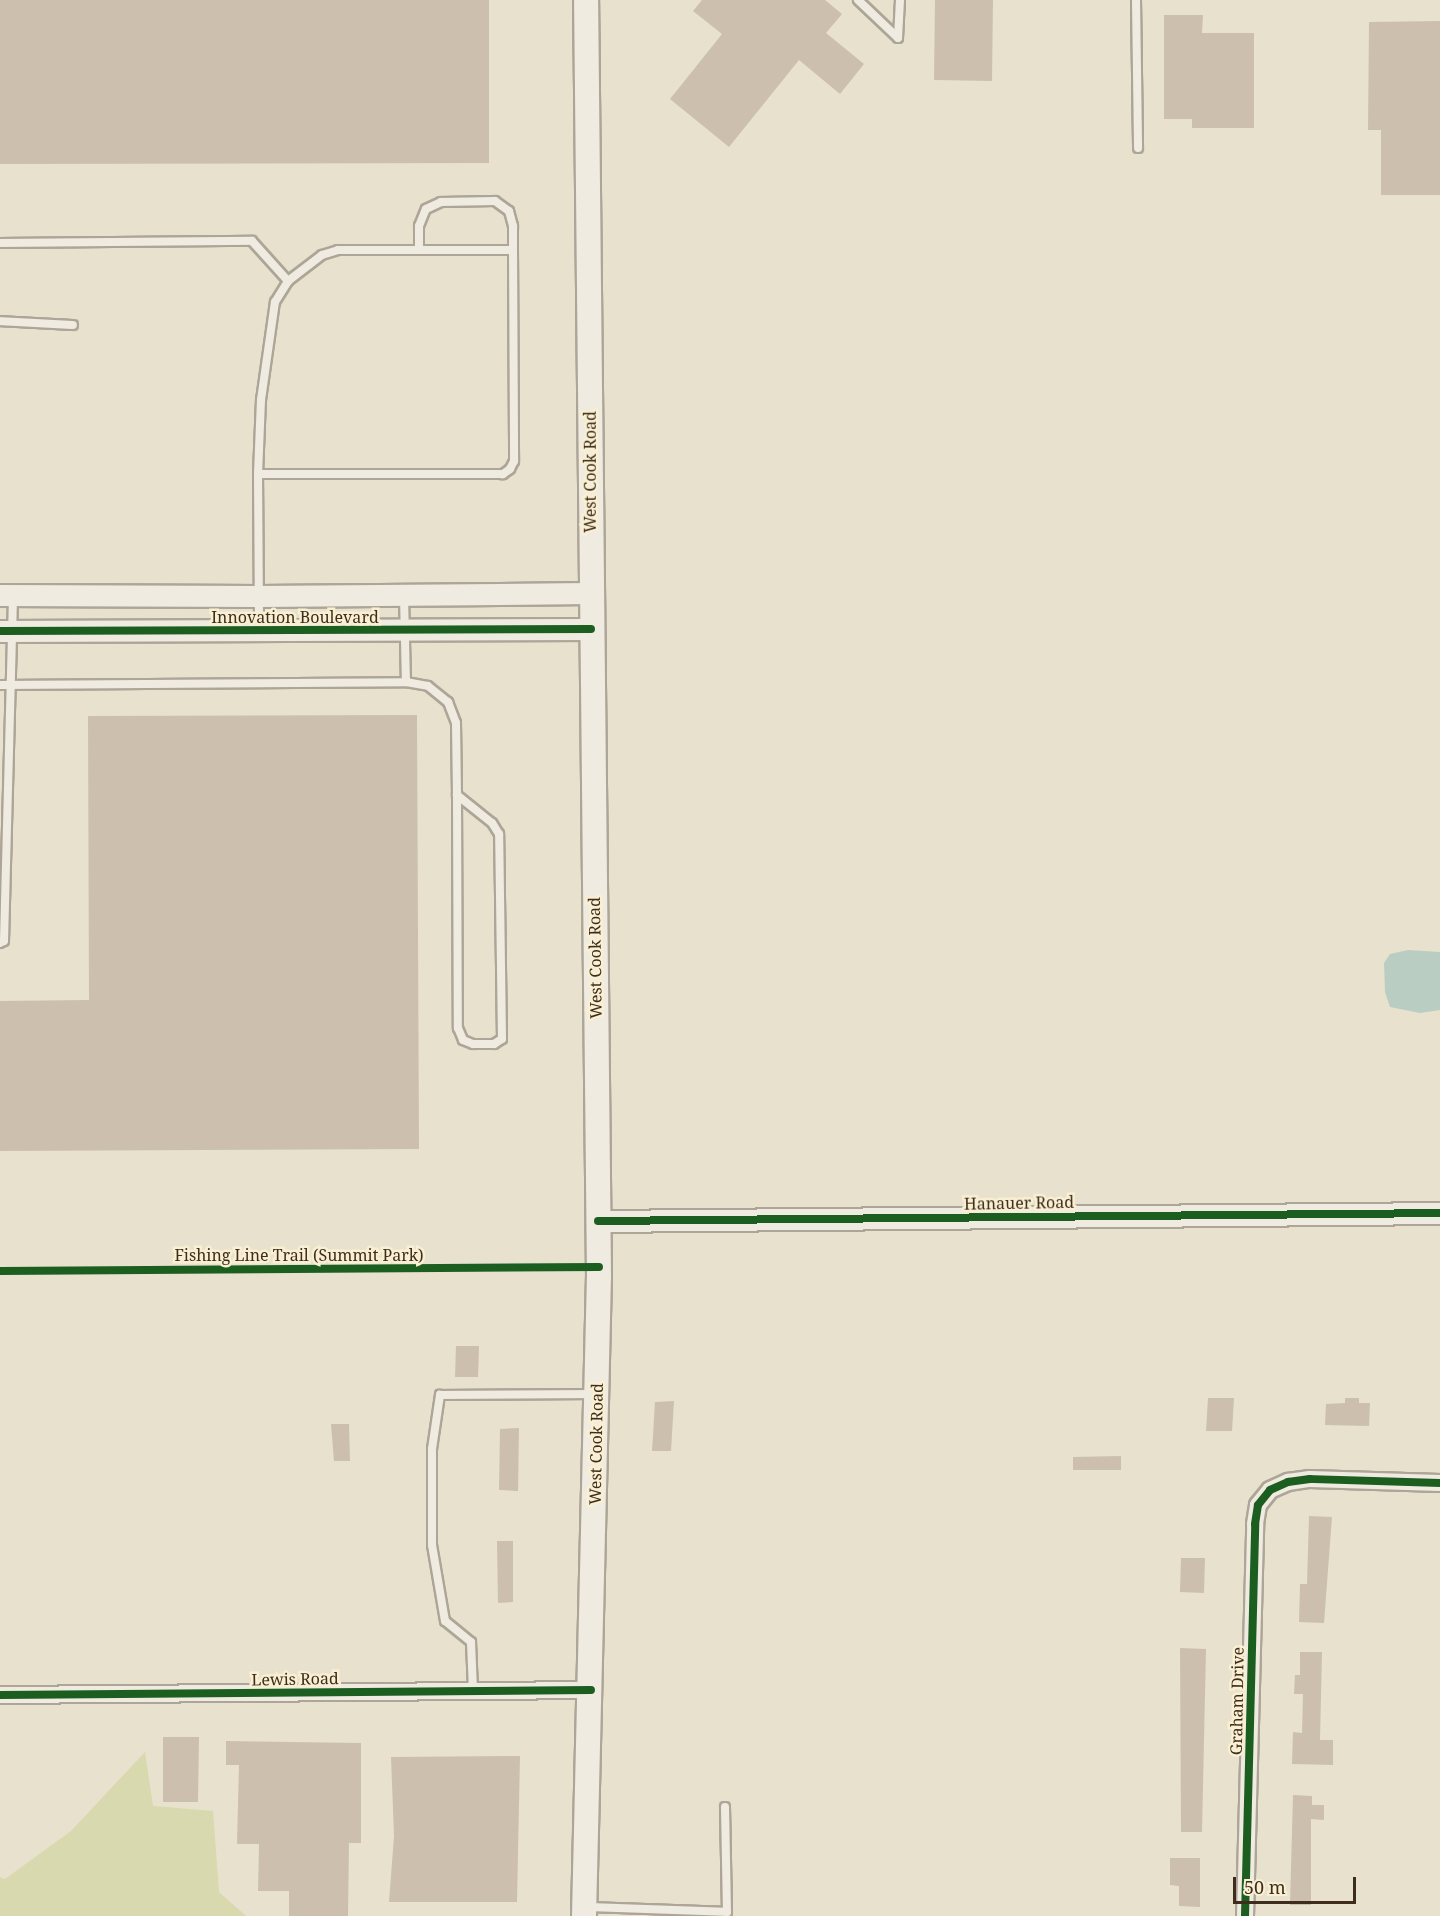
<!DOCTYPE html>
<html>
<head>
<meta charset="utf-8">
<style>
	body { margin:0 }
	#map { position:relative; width:1440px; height:1916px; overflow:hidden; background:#e8e1cd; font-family:"Noto Serif",serif }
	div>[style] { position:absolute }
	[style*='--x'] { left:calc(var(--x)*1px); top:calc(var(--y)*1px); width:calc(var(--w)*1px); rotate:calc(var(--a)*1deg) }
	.green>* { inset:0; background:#d8d9ae }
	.water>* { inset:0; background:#b9cdc2 }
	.building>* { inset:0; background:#ccbfad }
	.roads { filter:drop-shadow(2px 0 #ada597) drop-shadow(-2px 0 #ada597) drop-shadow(0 2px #ada597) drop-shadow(0 -2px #ada597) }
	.service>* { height:8px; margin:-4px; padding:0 4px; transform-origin:4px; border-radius:4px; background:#f0ebe0 }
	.minor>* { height:16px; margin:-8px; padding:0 8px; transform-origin:8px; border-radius:8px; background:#f0ebe0 }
	.tertiary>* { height:21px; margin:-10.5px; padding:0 10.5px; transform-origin:10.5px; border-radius:10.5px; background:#f0ebe0 }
	.secondary>* { height:24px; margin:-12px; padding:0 12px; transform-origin:12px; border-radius:12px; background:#f0ebe0 }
	.cycleway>* { height:8px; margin:-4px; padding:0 4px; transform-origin:4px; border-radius:4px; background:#1b5e20 }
	span { translate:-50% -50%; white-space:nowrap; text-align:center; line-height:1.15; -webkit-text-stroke:5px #f9efd3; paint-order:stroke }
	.street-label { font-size:16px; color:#3e2d1c }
	.scale { position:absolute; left:1233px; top:1877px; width:123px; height:27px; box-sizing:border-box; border:3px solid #3e2d1c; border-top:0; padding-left:8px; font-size:18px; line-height:21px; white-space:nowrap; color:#3e2d1c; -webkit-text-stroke:4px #f9efd3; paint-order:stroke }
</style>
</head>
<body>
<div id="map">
	<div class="green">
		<div style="clip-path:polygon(145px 1752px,153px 1806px,213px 1811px,219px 1892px,246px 1916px,0 1916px,0 1877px,5px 1879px,71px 1831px)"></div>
	</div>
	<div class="water">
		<div style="clip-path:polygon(1408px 950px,1440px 952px,1440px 1010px,1420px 1013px,1390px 1007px,1385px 992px,1384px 963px,1390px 954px)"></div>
	</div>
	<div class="building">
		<div style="clip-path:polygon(0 0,489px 0,489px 163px,0 164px)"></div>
		<div style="clip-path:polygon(702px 0,825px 0,842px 14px,826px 33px,864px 64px,840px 94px,799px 60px,729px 147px,670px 99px,722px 34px,693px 11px)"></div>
		<div style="clip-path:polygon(935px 0,993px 0,992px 81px,934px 80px)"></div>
		<div style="clip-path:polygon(1164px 15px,1203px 15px,1202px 33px,1254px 33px,1254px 128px,1192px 128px,1192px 119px,1164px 119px)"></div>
		<div style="clip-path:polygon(1440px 21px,1440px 195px,1381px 195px,1381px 130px,1368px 130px,1369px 22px)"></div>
		<div style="clip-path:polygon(417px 715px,419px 1149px,0 1151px,0 1001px,89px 1000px,88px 716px)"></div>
		<div style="clip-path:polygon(456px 1346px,479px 1346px,478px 1377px,455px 1377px)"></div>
		<div style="clip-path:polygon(1208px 1398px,1234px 1398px,1232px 1431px,1206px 1431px)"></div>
		<div style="clip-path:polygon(1345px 1398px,1359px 1398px,1359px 1403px,1370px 1403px,1369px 1426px,1325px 1425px,1326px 1404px,1345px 1403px)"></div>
		<div style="clip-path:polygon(674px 1401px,671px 1451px,652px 1451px,655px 1402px)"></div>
		<div style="clip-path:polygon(331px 1424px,349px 1424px,350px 1461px,334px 1461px)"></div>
		<div style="clip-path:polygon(519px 1428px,518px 1491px,499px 1490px,500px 1429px)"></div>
		<div style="clip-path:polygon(1121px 1456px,1121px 1470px,1073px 1470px,1073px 1457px)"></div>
		<div style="clip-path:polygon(1309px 1516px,1332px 1517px,1324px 1623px,1299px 1622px,1300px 1584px,1307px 1584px)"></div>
		<div style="clip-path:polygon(497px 1541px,513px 1541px,513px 1602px,498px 1603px)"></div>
		<div style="clip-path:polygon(1181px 1558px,1205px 1558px,1204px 1593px,1180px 1592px)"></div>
		<div style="clip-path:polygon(1180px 1648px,1206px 1649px,1202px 1832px,1181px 1832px)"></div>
		<div style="clip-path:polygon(1300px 1652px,1322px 1652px,1320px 1740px,1333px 1740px,1333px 1765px,1292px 1764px,1293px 1732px,1302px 1733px,1303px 1694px,1294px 1694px,1295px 1675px,1300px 1675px)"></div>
		<div style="clip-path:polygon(163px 1737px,199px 1737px,198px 1802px,163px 1802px)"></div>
		<div style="clip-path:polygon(226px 1741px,361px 1743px,361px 1843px,349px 1843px,348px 1916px,289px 1916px,289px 1891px,258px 1891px,259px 1844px,237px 1844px,239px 1765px,226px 1765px)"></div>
		<div style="clip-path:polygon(520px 1756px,517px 1902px,389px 1902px,394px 1836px,391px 1757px)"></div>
		<div style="clip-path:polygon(1293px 1795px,1312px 1796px,1312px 1805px,1324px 1805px,1324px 1820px,1311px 1819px,1311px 1905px,1290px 1905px)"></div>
		<div style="clip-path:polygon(1170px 1858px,1200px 1858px,1200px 1907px,1179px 1906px,1179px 1886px,1170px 1885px)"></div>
	</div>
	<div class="roads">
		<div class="service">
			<div style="--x:858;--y:0;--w:55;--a:43.5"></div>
			<div style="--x:898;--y:38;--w:38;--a:-87"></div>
			<div style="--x:1136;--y:0;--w:148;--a:89.2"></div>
			<div style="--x:0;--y:243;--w:252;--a:-0.5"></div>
			<div style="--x:252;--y:241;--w:54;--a:48"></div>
			<div style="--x:419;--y:250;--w:24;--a:-90"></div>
			<div style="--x:419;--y:226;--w:18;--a:-68"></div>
			<div style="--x:426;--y:209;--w:17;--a:-25"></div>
			<div style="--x:441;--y:202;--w:54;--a:-1.1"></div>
			<div style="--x:495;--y:201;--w:17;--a:36"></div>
			<div style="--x:509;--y:211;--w:16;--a:75"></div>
			<div style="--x:513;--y:226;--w:24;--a:90"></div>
			<div style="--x:0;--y:321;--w:73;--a:3.1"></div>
			<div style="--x:258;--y:474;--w:74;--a:-87.7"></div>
			<div style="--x:261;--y:400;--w:99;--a:-81.9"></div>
			<div style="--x:275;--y:302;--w:25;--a:-58"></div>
			<div style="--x:288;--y:281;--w:43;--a:-37.4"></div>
			<div style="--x:322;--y:255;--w:17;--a:-17"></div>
			<div style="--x:338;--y:250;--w:175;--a:0"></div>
			<div style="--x:513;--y:250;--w:211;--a:89.7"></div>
			<div style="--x:514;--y:461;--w:9;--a:117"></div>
			<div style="--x:510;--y:469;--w:9;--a:144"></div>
			<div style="--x:503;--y:474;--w:245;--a:180"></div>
			<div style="--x:258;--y:474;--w:155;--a:89.6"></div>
			<div style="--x:404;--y:596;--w:86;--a:88.7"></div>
			<div style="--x:0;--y:685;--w:406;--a:-0.4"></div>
			<div style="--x:406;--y:682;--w:22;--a:10"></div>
			<div style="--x:428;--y:686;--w:26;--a:39"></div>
			<div style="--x:448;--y:702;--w:22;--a:69"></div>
			<div style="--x:456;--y:723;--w:72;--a:89.2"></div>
			<div style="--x:457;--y:795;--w:233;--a:89.8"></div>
			<div style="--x:458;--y:1028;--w:13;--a:67"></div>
			<div style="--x:463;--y:1040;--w:11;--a:22"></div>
			<div style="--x:473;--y:1044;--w:21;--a:0"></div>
			<div style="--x:494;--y:1044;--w:9;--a:-32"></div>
			<div style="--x:502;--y:1039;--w:205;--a:-90.8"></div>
			<div style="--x:499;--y:834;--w:13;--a:-122"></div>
			<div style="--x:492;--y:823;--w:45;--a:-141.3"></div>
			<div style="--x:0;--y:943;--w:4;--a:-27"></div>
			<div style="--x:4;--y:941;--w:346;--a:-88.5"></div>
			<div style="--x:473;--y:1690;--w:48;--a:-92.4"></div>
			<div style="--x:471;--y:1642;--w:33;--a:-141"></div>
			<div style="--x:445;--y:1621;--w:77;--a:-99.7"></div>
			<div style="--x:432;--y:1545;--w:96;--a:-90"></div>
			<div style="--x:432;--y:1449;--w:55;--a:-81.6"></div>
			<div style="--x:440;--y:1395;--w:153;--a:-0.4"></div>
			<div style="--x:586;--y:1907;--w:141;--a:2"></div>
			<div style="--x:727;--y:1912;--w:105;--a:-91.1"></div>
		</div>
		<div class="minor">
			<div style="--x:0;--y:1695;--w:591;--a:-0.48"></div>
			<div style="--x:1245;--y:1916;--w:392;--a:-88.5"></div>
			<div style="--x:1255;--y:1524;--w:19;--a:-81"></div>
			<div style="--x:1258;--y:1505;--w:19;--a:-51"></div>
			<div style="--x:1270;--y:1490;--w:20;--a:-24"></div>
			<div style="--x:1288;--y:1482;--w:22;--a:-8"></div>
			<div style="--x:1310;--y:1479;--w:130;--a:1.8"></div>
		</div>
		<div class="tertiary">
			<div style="--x:0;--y:595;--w:259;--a:0.2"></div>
			<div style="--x:259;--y:596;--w:331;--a:-0.5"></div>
			<div style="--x:0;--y:631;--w:591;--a:-0.19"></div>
			<div style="--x:598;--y:1221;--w:842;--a:-0.54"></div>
		</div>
		<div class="secondary">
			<div style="--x:584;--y:1916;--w:640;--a:-88.66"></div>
			<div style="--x:599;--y:1276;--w:1276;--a:-90.58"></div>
		</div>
	</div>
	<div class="cycleway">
		<div style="--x:0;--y:631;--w:591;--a:-0.19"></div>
		<div style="--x:598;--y:1221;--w:842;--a:-0.54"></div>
		<div style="--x:0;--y:1271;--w:599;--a:-0.38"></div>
		<div style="--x:0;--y:1695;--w:591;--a:-0.48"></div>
		<div style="--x:1245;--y:1916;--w:392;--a:-88.5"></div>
		<div style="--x:1255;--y:1524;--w:19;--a:-81"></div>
		<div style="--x:1258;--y:1505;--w:19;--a:-51"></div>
		<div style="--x:1270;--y:1490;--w:20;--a:-24"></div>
		<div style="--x:1288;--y:1482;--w:22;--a:-8"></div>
		<div style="--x:1310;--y:1479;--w:130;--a:1.8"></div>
	</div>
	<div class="street-label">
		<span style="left:590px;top:472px;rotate:-90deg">West Cook Road</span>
		<span style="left:295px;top:617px">Innovation Boulevard</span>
		<span style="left:595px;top:958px;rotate:-91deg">West Cook Road</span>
		<span style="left:1019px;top:1203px;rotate:-1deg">Hanauer Road</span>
		<span style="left:299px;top:1255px">Fishing Line Trail (Summit Park)</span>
		<span style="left:596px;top:1444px;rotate:-89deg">West Cook Road</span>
		<span style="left:295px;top:1679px;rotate:-1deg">Lewis Road</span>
		<span style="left:1237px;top:1701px;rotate:-89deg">Graham Drive</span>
	</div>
	<div class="scale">50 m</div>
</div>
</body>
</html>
